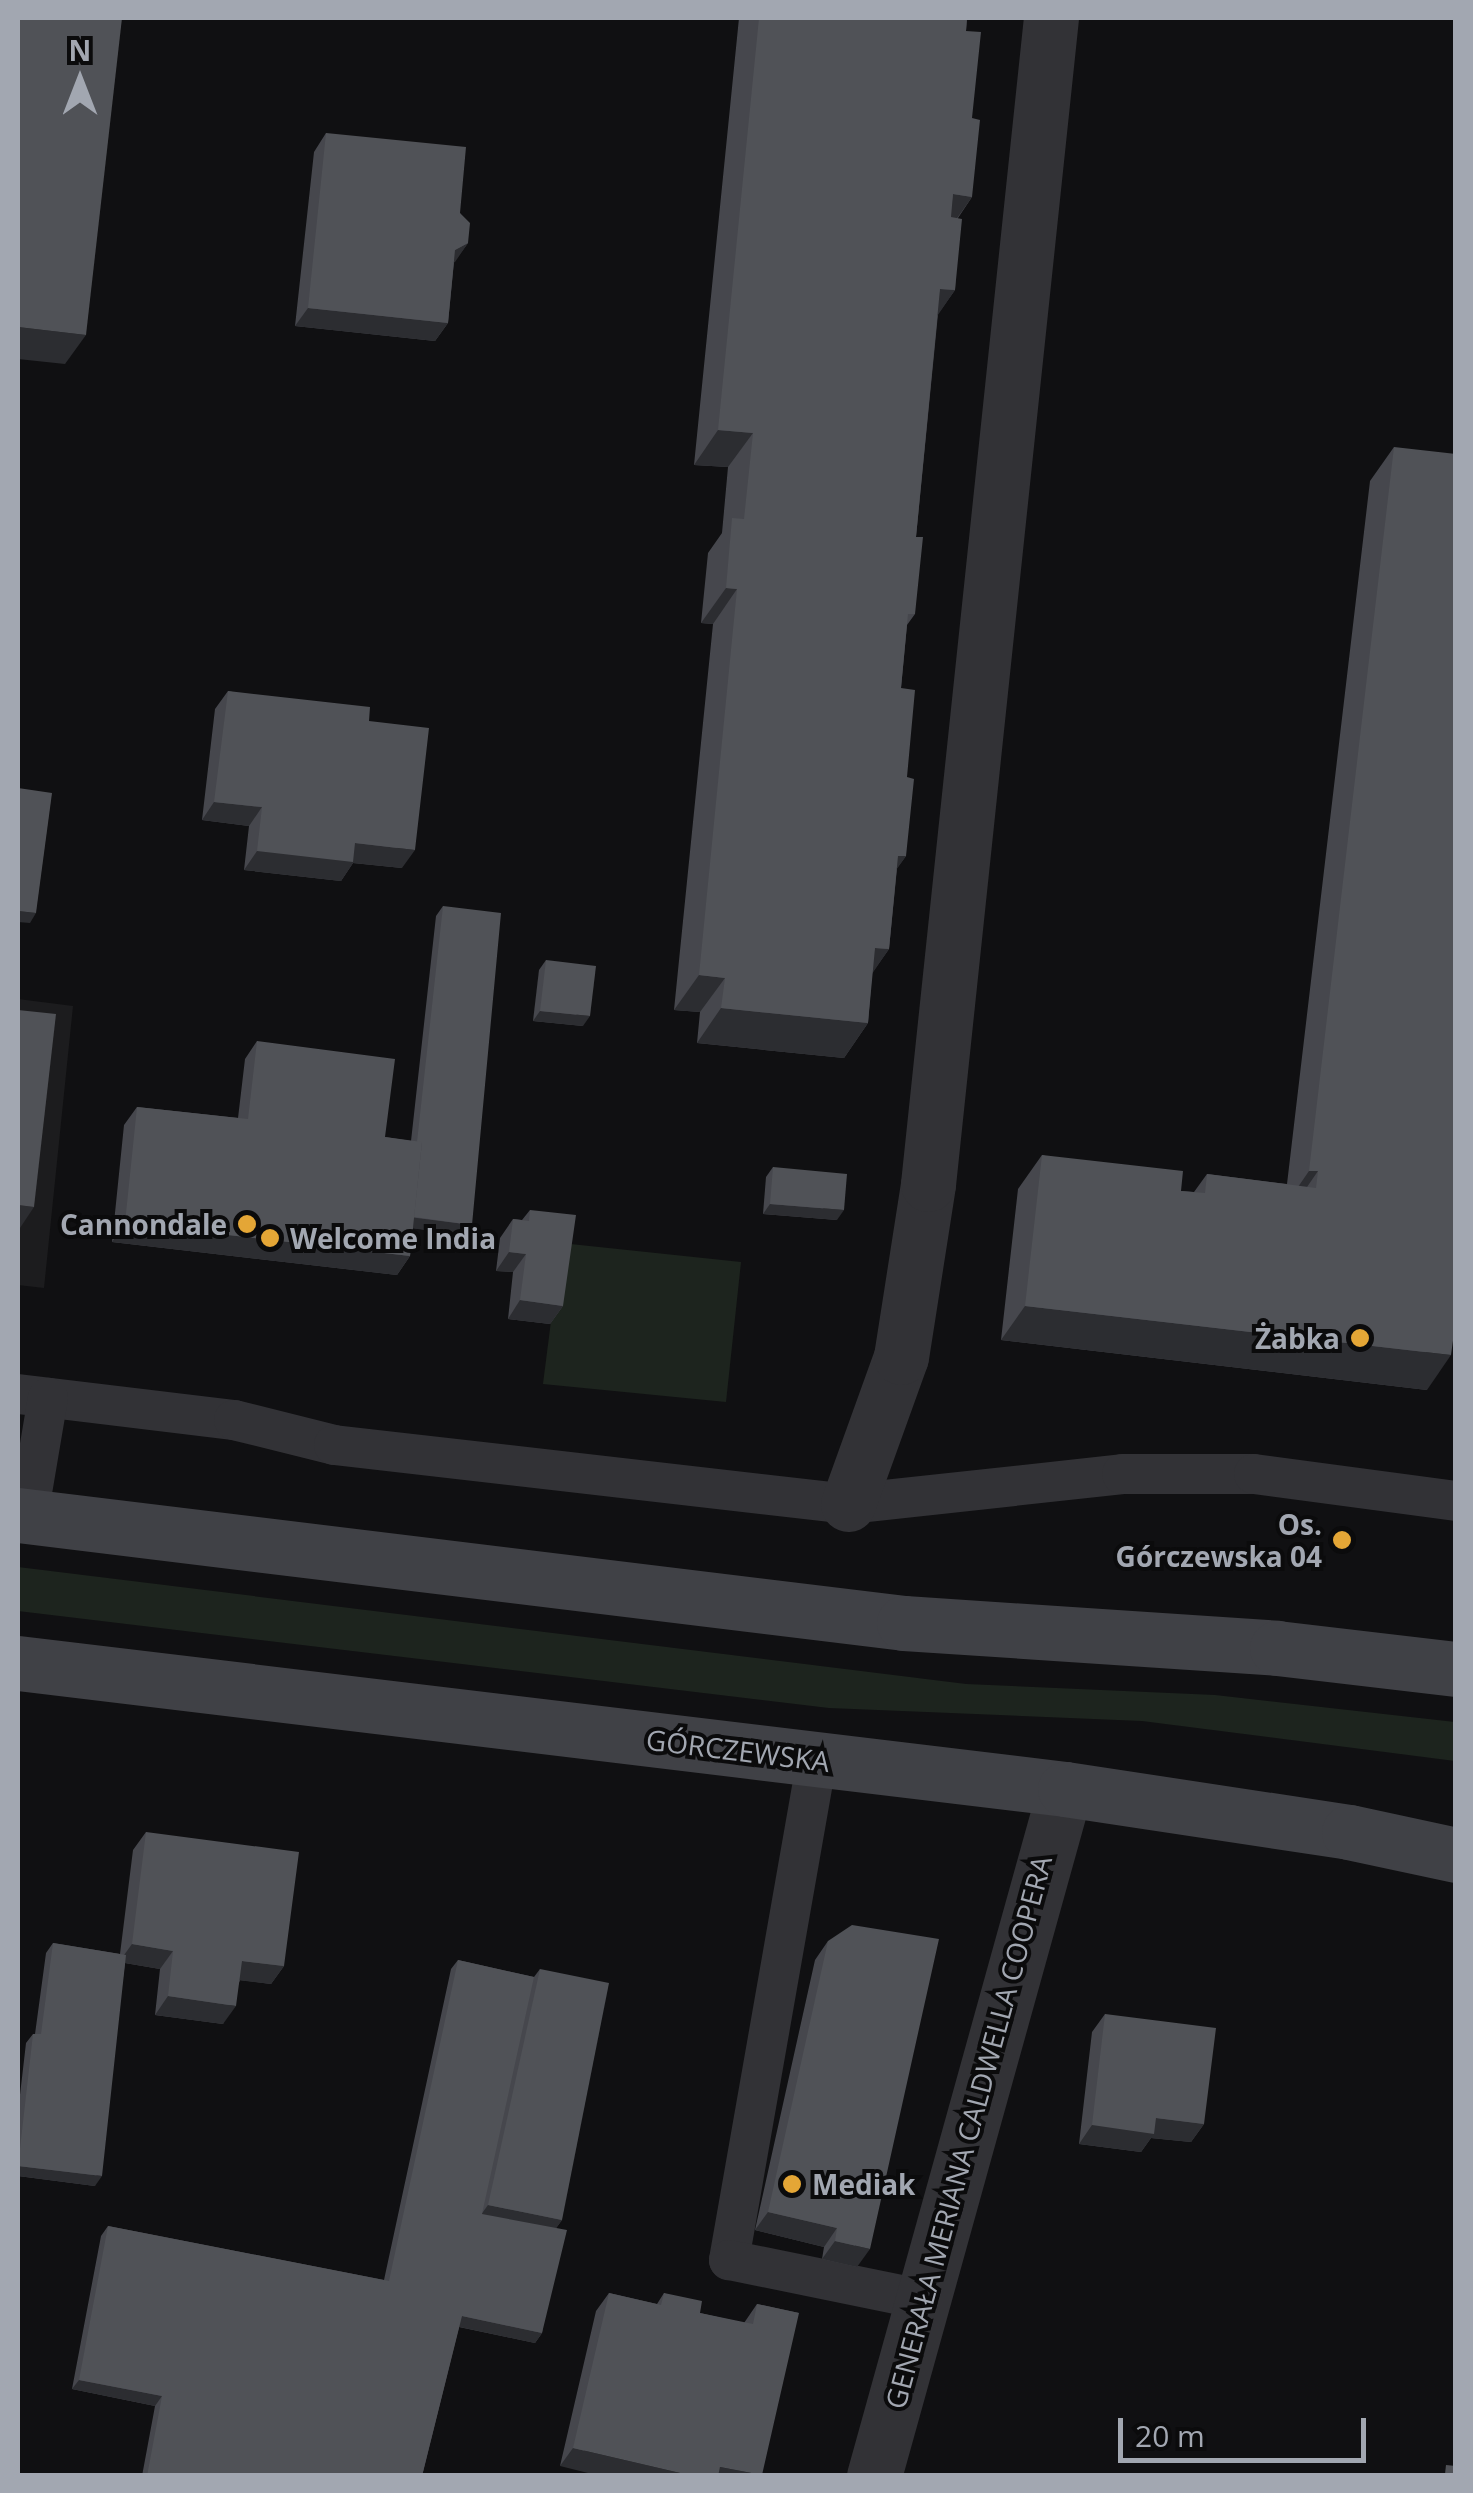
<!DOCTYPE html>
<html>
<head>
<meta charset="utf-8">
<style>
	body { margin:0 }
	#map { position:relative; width:1473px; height:2493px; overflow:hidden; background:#101012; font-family:"Open Sans",sans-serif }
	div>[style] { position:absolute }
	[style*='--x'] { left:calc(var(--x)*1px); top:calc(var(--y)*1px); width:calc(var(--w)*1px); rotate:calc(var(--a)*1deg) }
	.built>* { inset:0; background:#1c1c1e }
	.green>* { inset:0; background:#1d241e }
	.service>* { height:40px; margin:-20px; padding:0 20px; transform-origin:20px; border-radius:20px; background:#323236 }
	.minor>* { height:55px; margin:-27.5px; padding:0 27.5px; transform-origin:27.5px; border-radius:27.5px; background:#323236 }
	.secondary>* { height:55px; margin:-27.5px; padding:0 27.5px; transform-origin:27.5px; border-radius:27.5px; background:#404146 }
	.wall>* { inset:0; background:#46474d }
	.shaded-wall>* { inset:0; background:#2c2d31 }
	.building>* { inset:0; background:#505257 }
	.dots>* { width:28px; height:28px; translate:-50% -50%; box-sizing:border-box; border:5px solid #0b0b0c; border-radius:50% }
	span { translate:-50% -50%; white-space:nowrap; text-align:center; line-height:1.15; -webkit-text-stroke:8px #0b0b0c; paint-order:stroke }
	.poi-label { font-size:28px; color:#a2a7b1; font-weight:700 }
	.right { translate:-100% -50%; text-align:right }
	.left { translate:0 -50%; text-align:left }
	.street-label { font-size:28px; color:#a2a7b1 }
	.frame { position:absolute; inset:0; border:20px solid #a2a7b1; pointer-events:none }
	.north { position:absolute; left:30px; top:30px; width:100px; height:100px; -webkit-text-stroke:8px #0b0b0c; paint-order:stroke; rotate:0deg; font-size:28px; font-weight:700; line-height:40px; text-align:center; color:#a2a7b1 }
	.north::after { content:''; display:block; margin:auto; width:35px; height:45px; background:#a2a7b1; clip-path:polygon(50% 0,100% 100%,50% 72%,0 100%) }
	.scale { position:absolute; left:1118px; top:2418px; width:248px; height:45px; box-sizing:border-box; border:5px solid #a2a7b1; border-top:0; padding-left:12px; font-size:30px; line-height:35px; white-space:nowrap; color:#a2a7b1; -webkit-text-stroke:8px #0b0b0c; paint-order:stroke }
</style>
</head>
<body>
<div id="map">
	<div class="built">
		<div style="clip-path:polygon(18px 999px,73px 1006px,44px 1288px,18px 1285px)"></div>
	</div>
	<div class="green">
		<div style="clip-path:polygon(561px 1243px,741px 1262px,726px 1402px,543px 1384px)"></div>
		<div style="clip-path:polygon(18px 1567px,966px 1684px,1215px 1695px,1455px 1722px,1455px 1761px,1142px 1721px,829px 1708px,18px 1611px)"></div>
	</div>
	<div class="service">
		<div style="--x:18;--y:1394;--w:218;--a:6.9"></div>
		<div style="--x:234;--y:1420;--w:103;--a:14"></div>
		<div style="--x:334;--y:1445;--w:517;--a:6.55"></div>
		<div style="--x:848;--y:1504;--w:276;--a:-6.2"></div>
		<div style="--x:1122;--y:1474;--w:132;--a:0"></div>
		<div style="--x:1254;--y:1474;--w:204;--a:7.6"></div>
		<div style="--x:28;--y:1516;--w:120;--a:-80.4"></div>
		<div style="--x:817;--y:1759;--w:509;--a:99.96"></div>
		<div style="--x:729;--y:2260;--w:196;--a:11.5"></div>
	</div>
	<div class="minor">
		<div style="--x:848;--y:1504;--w:156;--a:-70.2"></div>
		<div style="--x:901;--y:1357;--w:175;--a:-81.1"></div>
		<div style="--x:928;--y:1184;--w:1172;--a:-83.98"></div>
		<div style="--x:874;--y:2476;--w:713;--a:-74.46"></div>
	</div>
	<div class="secondary">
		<div style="--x:18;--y:1515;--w:893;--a:6.95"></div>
		<div style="--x:904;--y:1623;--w:374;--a:3.8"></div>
		<div style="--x:1277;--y:1648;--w:180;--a:6.7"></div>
		<div style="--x:18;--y:1663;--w:1055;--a:6.86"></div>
		<div style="--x:1065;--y:1789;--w:287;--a:8.6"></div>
		<div style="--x:1349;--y:1832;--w:109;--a:12.1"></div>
	</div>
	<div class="wall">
		<div style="clip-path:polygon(739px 18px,967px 18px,966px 31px,972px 118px,972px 197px,958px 218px,955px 290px,938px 314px,916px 537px,915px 614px,907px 625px,901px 688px,907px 777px,906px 856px,897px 868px,889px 949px,872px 973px,868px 1023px,844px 1058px,697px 1043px,700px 1012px,674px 1010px,713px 624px,701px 623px,708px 553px,722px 533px,728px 467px,694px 465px)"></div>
		<div style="clip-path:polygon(326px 133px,460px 213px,468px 243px,454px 262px,448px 323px,435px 341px,295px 326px,314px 152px)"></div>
		<div style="clip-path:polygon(1394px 447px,1427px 1390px,1001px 1340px,1018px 1189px,1042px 1155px,1181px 1191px,1194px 1192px,1207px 1174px,1287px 1184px,1370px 481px)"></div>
		<div style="clip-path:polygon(228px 691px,369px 721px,402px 868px,353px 863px,341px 881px,244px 870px,249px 826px,202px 820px,215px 709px)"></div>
		<div style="clip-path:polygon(443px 906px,465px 1235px,413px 1228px,410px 1256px,397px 1275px,112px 1242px,124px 1125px,137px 1107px,238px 1118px,245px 1059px,257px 1041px,385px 1137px,411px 1141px,436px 916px)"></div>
		<div style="clip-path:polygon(546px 960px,583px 1026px,533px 1021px,539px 970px)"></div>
		<div style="clip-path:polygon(773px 1167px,837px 1220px,763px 1214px,766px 1177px)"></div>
		<div style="clip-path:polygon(530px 1210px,563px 1306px,550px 1324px,508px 1319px,513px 1272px,496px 1271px,500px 1238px,513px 1219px,522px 1220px)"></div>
		<div style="clip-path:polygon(146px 1832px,284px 1966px,271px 1984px,240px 1980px,223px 2024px,155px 2015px,160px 1969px,125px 1963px,95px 2186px,18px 2176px,18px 2112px,26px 2043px,33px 2034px,35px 2034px,46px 1953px,53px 1943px,120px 1954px,133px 1850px)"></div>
		<div style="clip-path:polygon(828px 1941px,857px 2267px,822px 2259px,824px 2247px,755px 2230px,815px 1960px)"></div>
		<div style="clip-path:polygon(458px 1960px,534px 1977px,540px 1969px,562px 2220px,556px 2228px,542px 2333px,535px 2343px,459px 2327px,422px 2476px,142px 2476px,155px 2406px,72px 2389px,101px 2236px,108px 2226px,384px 2280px,451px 1969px)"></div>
		<div style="clip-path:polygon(1105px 2014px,1204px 2124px,1191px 2142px,1151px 2138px,1141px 2152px,1079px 2144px,1092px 2032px)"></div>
		<div style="clip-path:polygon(609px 2293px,657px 2304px,664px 2293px,700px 2313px,744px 2323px,757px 2304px,799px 2313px,560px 2466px,596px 2311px)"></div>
	</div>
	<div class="shaded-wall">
		<div style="clip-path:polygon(953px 194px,972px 197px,948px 231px)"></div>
		<div style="clip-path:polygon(468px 243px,455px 262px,443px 268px,455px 250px)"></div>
		<div style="clip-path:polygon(940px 289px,955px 290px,931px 325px)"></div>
		<div style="clip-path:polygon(308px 308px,448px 323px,435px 341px,295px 326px)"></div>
		<div style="clip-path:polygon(18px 327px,86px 335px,65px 364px,18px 359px)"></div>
		<div style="clip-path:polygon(718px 430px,753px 433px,728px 467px,694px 465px)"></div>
		<div style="clip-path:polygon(726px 588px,737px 589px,713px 624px,701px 623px)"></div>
		<div style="clip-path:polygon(214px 802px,262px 807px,249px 826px,202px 820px)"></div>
		<div style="clip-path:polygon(355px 843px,415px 850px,402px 868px,353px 863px,341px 881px,244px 870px,257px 851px)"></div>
		<div style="clip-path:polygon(898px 856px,906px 856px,882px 890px)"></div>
		<div style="clip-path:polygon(18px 911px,36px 913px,30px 923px,18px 922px)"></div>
		<div style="clip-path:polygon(875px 948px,889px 949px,865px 984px)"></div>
		<div style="clip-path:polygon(699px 975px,725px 978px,700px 1012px,674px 1010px)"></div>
		<div style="clip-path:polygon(721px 1008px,868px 1023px,844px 1058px,697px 1043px)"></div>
		<div style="clip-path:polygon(540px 1011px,590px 1016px,583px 1026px,533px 1021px)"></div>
		<div style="clip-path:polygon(1309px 1171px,1318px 1171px,1294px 1206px,1285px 1206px)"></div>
		<div style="clip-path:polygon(770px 1204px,844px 1210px,837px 1220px,763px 1214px)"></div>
		<div style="clip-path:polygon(18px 1205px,34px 1207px,18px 1231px)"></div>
		<div style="clip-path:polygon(409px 1217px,472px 1225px,465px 1235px,402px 1227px)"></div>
		<div style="clip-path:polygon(125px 1223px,410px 1256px,397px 1275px,112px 1242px)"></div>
		<div style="clip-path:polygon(509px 1252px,526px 1254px,513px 1272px,496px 1271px)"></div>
		<div style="clip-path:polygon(520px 1300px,563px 1306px,550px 1324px,508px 1319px)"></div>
		<div style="clip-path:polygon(1025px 1306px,1451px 1355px,1427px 1390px,1001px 1340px)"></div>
		<div style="clip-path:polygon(132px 1944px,173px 1951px,160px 1969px,119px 1962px)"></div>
		<div style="clip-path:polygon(242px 1961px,284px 1966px,271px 1984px,229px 1979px)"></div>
		<div style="clip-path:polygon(168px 1996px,236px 2006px,223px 2024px,155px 2015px)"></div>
		<div style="clip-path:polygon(1156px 2118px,1204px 2124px,1191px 2142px,1151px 2138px,1141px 2152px,1079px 2144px,1092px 2125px)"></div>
		<div style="clip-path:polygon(18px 2166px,102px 2176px,95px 2186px,18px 2176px)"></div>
		<div style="clip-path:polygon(488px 2205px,562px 2220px,549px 2238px,475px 2223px)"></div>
		<div style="clip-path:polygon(768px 2212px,837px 2228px,824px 2247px,755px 2230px)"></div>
		<div style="clip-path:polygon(835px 2241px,870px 2249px,857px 2267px,822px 2259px)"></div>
		<div style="clip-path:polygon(462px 2316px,542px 2333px,535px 2343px,455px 2326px)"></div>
		<div style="clip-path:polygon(79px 2380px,162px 2396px,155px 2406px,72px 2389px)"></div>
		<div style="clip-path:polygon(573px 2448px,693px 2476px,600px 2476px,560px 2466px)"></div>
		<div style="clip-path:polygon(720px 2467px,762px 2475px,714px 2476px)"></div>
	</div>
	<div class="building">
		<div style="clip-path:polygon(18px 18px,122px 18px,86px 335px,18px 327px)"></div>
		<div style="clip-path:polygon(759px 18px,967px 18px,966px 31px,981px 32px,972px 118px,980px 120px,972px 197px,953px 194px,951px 217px,962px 219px,955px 290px,940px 289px,916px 537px,923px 537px,915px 614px,908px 614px,901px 688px,915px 690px,907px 777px,914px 779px,906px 856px,898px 856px,889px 949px,875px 948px,868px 1023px,721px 1008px,725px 978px,699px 975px,737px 589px,726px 588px,732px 518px,744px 519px,753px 433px,718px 430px)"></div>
		<div style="clip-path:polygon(326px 133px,466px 147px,460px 213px,470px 223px,468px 243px,455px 250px,448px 323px,308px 308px)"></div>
		<div style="clip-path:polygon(1394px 447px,1456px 454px,1456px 1319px,1451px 1355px,1025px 1306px,1042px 1155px,1183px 1171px,1181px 1191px,1205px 1193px,1207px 1174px,1316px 1188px,1318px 1171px,1309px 1171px)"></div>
		<div style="clip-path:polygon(228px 691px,370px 707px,369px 721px,429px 728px,415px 850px,355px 843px,353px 862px,257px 851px,262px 807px,214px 802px)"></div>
		<div style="clip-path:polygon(18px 788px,52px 793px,36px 913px,18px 911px)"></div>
		<div style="clip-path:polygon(443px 906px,501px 913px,472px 1225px,414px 1217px,422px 1142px,417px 1142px)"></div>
		<div style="clip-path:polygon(546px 960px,596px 966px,590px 1016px,540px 1011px)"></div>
		<div style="clip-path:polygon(18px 1010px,56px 1014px,34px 1207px,18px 1205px)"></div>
		<div style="clip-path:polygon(257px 1041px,395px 1059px,385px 1137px,422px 1142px,410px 1256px,125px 1223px,137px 1107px,248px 1119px)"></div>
		<div style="clip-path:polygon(773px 1167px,847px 1174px,844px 1210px,770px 1204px)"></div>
		<div style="clip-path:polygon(530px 1210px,576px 1215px,563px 1306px,520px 1300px,526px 1254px,509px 1252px,513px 1219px,529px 1221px)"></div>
		<div style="clip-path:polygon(146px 1832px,299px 1852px,284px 1966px,242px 1961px,236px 2006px,168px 1996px,173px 1951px,132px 1944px)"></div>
		<div style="clip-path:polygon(852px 1925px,939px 1939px,870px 2249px,835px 2241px,837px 2228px,768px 2212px,828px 1941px)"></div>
		<div style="clip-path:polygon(53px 1943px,126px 1955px,102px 2176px,18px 2166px,33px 2034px,41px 2034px)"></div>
		<div style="clip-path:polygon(458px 1960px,534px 1977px,482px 2214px,567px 2230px,542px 2333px,462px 2316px,422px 2476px,147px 2476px,162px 2396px,79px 2380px,108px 2226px,389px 2281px)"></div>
		<div style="clip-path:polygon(540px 1969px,609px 1983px,562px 2220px,488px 2205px)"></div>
		<div style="clip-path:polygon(1105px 2014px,1216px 2028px,1204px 2124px,1156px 2118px,1154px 2134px,1092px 2125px)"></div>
		<div style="clip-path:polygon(609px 2293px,661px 2305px,664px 2293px,702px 2301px,700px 2313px,753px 2324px,757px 2304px,799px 2313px,762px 2475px,720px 2467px,718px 2476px,693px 2476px,573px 2448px)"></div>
		<div style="clip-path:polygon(1446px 2465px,1456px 2466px,1456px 2474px,1445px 2474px)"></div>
	</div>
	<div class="dots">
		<div style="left:247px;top:1224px;background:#e4a636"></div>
		<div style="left:270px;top:1238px;background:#e4a636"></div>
		<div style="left:1360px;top:1338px;background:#e4a636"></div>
		<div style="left:1342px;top:1540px;background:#e4a636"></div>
		<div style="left:792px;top:2184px;background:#e4a636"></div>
	</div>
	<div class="poi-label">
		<span class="right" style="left:227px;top:1224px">Cannondale</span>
		<span class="left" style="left:290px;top:1238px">Welcome India</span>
		<span class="right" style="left:1340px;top:1338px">Żabka</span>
		<span class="right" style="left:1322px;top:1540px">Os.<br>Górczewska 04</span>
		<span class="left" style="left:812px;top:2184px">Mediak</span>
	</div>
	<div class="street-label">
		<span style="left:738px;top:1750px;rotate:7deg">GÓRCZEWSKA</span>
		<span style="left:968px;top:2132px;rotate:-75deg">GENERAŁA MERIANA CALDWELLA COOPERA</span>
	</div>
	<div class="frame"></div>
	<div class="north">N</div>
	<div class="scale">20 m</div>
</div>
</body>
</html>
